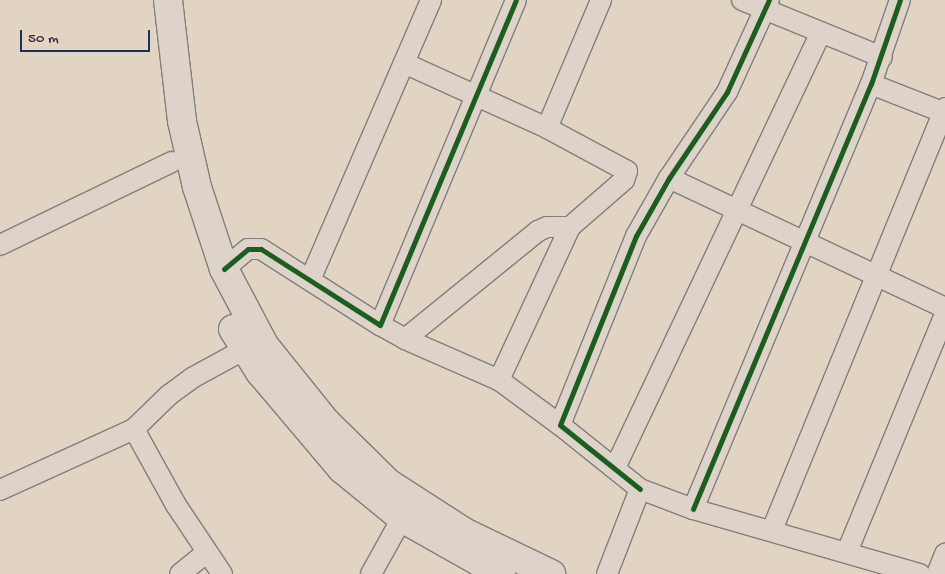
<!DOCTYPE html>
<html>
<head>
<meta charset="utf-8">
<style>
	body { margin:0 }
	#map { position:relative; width:945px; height:574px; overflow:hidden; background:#e2d4c3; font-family:"Gochi Hand",sans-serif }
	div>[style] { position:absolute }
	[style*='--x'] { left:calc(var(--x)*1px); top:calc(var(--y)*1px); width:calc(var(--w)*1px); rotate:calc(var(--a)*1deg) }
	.roads { filter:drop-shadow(1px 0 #817e7f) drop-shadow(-1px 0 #817e7f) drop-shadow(0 1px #817e7f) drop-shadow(0 -1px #817e7f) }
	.street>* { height:20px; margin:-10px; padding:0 10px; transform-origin:10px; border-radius:10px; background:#ddd3c8 }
	.primary>* { height:28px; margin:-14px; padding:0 14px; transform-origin:14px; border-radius:14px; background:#ddd3c8 }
	.cycleway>* { height:5px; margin:-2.5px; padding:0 2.5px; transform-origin:2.5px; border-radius:2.5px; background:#1b5e20 }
	span { translate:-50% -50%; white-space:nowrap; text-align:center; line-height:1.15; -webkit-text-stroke:4px #efd5b6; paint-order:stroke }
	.scale { position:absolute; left:20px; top:30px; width:130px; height:22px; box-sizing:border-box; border:2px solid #1b2f5e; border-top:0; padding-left:6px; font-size:15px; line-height:18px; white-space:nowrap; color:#1b2f5e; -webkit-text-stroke:4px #efd5b6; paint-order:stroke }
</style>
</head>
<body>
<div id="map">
	<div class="roads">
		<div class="street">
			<div style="--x:742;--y:0;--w:151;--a:22.2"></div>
			<div style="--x:404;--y:63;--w:157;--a:24.4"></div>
			<div style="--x:547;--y:128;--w:91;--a:28.3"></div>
			<div style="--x:627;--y:171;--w:9;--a:108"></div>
			<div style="--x:624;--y:180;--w:72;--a:139"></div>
			<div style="--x:570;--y:227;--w:169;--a:114.9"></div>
			<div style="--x:871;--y:84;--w:79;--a:21.4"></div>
			<div style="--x:547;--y:128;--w:139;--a:-67.1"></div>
			<div style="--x:669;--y:178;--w:305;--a:25.2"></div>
			<div style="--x:0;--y:245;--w:191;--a:-25.8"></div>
			<div style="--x:224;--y:269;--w:31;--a:-40"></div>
			<div style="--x:248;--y:249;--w:13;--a:0"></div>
			<div style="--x:261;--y:249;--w:141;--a:32.6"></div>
			<div style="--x:380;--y:325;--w:352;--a:-67.3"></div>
			<div style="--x:310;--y:280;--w:305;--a:-66.6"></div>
			<div style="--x:380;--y:325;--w:29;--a:29"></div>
			<div style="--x:405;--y:339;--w:103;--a:23.6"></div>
			<div style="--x:499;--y:380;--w:76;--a:36.4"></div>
			<div style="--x:405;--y:339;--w:171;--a:-39.1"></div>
			<div style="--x:538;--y:231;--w:10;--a:-24"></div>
			<div style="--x:547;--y:227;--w:23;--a:0"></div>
			<div style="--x:134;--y:429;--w:87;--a:61.1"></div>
			<div style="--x:176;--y:505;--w:83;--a:56.3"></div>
			<div style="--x:615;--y:468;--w:482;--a:-64.7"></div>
			<div style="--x:640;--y:489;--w:102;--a:-141.3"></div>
			<div style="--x:560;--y:425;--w:204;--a:-68.1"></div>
			<div style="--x:636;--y:236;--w:67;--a:-60.4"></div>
			<div style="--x:669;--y:178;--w:104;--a:-56"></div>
			<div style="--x:727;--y:92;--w:101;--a:-65.5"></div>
			<div style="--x:0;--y:490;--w:147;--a:-24.5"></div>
			<div style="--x:134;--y:429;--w:49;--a:-44.2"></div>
			<div style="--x:169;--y:395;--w:29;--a:-36"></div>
			<div style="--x:192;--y:378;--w:60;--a:-28.7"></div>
			<div style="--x:693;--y:509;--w:461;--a:-67.3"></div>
			<div style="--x:871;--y:84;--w:89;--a:-71"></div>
			<div style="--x:772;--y:530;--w:456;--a:-67.7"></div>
			<div style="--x:847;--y:552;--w:257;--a:-67.6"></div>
			<div style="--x:180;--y:574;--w:33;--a:-39"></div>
			<div style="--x:371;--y:574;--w:64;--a:-61"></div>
			<div style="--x:607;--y:574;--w:91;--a:-68.8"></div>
			<div style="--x:640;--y:489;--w:57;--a:20.7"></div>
			<div style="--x:693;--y:509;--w:236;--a:16"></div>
			<div style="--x:937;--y:574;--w:22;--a:-68"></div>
		</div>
		<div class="primary">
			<div style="--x:168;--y:0;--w:122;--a:83.4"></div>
			<div style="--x:182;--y:121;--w:68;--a:77.2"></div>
			<div style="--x:197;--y:187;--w:86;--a:71.8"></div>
			<div style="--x:224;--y:269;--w:86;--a:62.2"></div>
			<div style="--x:264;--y:345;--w:99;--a:51.2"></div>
			<div style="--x:326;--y:422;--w:87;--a:44.5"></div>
			<div style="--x:388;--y:483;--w:90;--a:32.8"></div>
			<div style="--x:464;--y:532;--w:97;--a:25.8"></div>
			<div style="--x:233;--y:329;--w:51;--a:57.9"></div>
			<div style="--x:260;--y:372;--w:127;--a:49.8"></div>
			<div style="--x:342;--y:469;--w:77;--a:39.2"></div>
			<div style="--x:402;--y:518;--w:114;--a:29.5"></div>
		</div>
	</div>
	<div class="cycleway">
		<div style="--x:224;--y:269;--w:31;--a:-40"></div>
		<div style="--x:248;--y:249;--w:13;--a:0"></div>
		<div style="--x:261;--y:249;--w:141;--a:32.6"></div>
		<div style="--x:380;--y:325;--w:352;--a:-67.3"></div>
		<div style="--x:640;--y:489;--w:102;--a:-141.3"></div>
		<div style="--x:560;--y:425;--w:204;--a:-68.1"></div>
		<div style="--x:636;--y:236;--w:67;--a:-60.4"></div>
		<div style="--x:669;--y:178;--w:104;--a:-56"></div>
		<div style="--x:727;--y:92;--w:101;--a:-65.5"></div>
		<div style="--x:693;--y:509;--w:461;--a:-67.3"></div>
		<div style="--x:871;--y:84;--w:89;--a:-71"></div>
	</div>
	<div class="scale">50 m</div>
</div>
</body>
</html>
